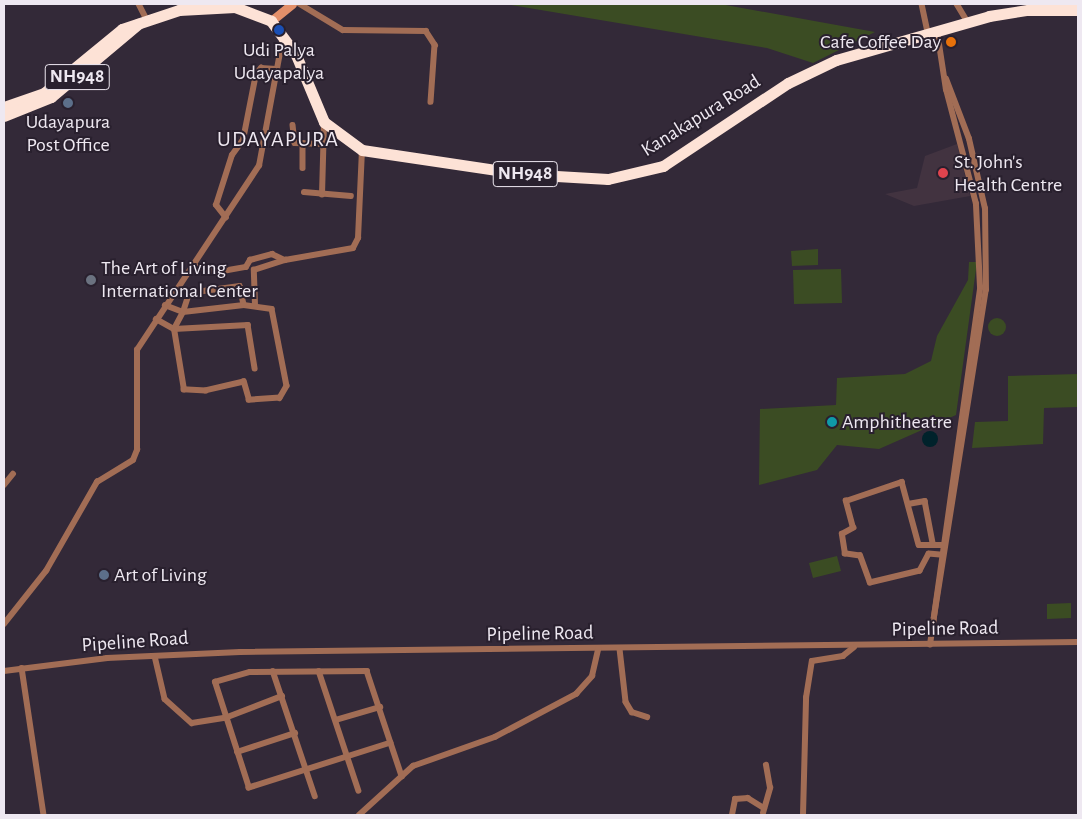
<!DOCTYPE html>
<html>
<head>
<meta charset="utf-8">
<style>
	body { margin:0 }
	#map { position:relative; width:1082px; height:819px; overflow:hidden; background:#332938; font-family:"Alegreya Sans",sans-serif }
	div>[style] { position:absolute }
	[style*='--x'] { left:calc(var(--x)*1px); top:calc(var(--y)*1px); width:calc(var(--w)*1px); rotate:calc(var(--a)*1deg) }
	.medical>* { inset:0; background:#423340 }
	.green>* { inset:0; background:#3b4c23 }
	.round { border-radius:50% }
	.water>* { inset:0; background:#00222b }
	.street>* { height:5.5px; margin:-2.75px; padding:0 2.75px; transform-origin:2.75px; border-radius:2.75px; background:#a26d55 }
	.secondary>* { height:9px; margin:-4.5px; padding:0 4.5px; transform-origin:4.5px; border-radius:4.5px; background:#e38f6a }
	.highway>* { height:11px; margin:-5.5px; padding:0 5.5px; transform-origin:5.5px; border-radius:5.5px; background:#fde2d6 }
	.dots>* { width:14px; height:14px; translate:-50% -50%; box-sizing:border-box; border:2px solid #29202e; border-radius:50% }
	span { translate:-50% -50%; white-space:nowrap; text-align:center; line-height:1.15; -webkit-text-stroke:4px #29202e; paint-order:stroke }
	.shield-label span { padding:1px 4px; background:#29202e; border:1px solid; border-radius:4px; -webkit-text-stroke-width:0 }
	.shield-label { font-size:19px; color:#eee8f1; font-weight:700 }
	.poi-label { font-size:20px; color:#eee8f1 }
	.right { translate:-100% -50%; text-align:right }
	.left { translate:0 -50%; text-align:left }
	.street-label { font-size:20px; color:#eee8f1 }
	.quarter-label { font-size:22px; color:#eee8f1; letter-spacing:1px }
	.frame { position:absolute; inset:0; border:5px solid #eee8f1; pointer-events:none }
</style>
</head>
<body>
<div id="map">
	<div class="medical">
		<div style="clip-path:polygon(957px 144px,970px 196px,914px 206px,885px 194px,917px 188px,925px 156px)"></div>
	</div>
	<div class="green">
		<div style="clip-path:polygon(505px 4px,720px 4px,875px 32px,813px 63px,767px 48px)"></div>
		<div style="clip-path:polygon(818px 249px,818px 265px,792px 266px,791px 251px)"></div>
		<div style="clip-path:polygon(969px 262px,977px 262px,956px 415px,879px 449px,837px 445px,817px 470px,759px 485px,760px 409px,836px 405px,837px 378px,905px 374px,931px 361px,937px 336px,968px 280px)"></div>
		<div style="clip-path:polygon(841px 269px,842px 303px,794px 304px,793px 270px)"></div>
		<div class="round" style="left:988px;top:318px;width:18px;height:18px"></div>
		<div style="clip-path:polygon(1078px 374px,1078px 407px,1044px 408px,1043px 444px,972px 448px,975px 422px,1008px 421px,1008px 376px)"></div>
		<div style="clip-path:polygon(837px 556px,841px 571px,813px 578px,809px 563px)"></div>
		<div style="clip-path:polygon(1071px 603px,1071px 618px,1047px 619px,1047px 604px)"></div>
	</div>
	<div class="water">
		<div class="round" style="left:922px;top:431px;width:16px;height:16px"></div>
	</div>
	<div class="street">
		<div style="--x:139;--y:4;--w:18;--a:63"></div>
		<div style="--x:300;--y:4;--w:50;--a:31.2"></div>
		<div style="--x:343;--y:30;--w:83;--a:0.7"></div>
		<div style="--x:426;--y:31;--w:17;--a:57"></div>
		<div style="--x:435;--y:45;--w:57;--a:94"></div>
		<div style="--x:922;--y:4;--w:30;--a:78"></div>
		<div style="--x:957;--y:4;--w:21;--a:59"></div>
		<div style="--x:293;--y:125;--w:18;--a:84"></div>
		<div style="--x:295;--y:143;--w:28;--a:2"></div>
		<div style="--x:303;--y:143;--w:25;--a:90"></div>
		<div style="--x:304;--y:192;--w:47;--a:4.9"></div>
		<div style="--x:322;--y:195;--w:73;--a:-88.4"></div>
		<div style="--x:226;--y:218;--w:16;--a:-128"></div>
		<div style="--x:216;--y:205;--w:52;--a:-72.3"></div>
		<div style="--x:232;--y:155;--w:19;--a:-54"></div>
		<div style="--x:243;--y:140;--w:67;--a:-78.9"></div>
		<div style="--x:256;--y:74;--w:8;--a:-50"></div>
		<div style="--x:261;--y:68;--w:15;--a:4"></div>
		<div style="--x:198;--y:267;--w:20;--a:15"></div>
		<div style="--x:217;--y:272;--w:29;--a:-10"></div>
		<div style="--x:246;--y:267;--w:8;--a:-60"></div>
		<div style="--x:250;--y:260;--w:23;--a:-15"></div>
		<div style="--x:272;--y:254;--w:14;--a:25"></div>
		<div style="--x:285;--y:260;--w:69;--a:-10"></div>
		<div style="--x:353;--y:248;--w:11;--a:-63"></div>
		<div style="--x:358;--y:238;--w:88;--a:-87.4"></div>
		<div style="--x:165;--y:305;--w:19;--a:21"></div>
		<div style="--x:183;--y:312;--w:61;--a:-6.5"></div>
		<div style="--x:244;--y:305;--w:28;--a:8"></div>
		<div style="--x:272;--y:309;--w:78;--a:79"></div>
		<div style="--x:287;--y:386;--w:14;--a:120"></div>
		<div style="--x:280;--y:398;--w:31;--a:176"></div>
		<div style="--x:249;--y:400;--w:19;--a:-106"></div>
		<div style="--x:244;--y:382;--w:39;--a:167"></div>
		<div style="--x:206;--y:391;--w:22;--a:-177"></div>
		<div style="--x:184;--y:390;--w:62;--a:-99.3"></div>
		<div style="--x:174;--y:329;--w:19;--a:-62"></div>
		<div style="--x:183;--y:312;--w:20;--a:-72"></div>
		<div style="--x:189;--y:293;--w:51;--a:-7.8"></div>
		<div style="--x:240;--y:286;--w:19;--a:78"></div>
		<div style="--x:255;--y:305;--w:35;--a:-92"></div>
		<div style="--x:254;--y:270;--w:33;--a:-18"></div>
		<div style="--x:156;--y:319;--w:21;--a:29"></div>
		<div style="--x:174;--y:329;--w:74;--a:-3.1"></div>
		<div style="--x:248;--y:325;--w:44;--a:80.8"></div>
		<div style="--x:4;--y:485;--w:14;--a:-51"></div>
		<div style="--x:908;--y:504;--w:17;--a:-10"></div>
		<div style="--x:925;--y:501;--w:43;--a:79.2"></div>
		<div style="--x:940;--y:555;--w:11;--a:-175"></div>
		<div style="--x:929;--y:554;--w:19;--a:118"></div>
		<div style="--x:920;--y:571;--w:51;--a:166.5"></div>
		<div style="--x:870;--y:583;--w:29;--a:-110"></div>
		<div style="--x:860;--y:556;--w:15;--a:-172"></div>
		<div style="--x:845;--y:554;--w:20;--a:-99"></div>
		<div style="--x:842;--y:534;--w:13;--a:-29"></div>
		<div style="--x:853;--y:528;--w:28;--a:-105"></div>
		<div style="--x:846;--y:501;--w:59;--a:-18.7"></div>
		<div style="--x:902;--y:482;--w:65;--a:74.9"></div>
		<div style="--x:919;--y:545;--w:23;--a:0"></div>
		<div style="--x:933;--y:623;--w:337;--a:-81"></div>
		<div style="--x:986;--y:290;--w:81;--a:-90.7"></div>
		<div style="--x:985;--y:209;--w:72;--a:-102.9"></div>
		<div style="--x:969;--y:139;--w:64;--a:-111"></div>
		<div style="--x:4;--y:624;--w:68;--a:-51.6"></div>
		<div style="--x:46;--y:571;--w:103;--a:-60.2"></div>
		<div style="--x:97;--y:482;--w:42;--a:-31.4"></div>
		<div style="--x:133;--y:460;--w:11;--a:-68"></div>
		<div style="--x:137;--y:450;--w:100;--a:-90"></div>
		<div style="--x:137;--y:350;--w:221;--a:-56.5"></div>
		<div style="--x:259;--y:166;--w:131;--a:-79.5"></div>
		<div style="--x:930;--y:645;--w:361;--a:-82"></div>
		<div style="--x:980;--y:287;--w:83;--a:-92.8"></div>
		<div style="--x:976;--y:204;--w:118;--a:-104.7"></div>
		<div style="--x:946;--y:90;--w:60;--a:-98.7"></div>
		<div style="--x:620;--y:649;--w:53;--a:83.5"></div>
		<div style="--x:626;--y:702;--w:12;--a:59"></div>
		<div style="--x:632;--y:712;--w:16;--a:18"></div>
		<div style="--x:155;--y:656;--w:44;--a:76.9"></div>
		<div style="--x:165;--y:699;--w:36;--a:42"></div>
		<div style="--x:192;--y:723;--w:33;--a:-9"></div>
		<div style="--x:225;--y:718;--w:61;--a:-21.1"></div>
		<div style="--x:22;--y:668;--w:149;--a:81.5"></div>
		<div style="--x:4;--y:671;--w:104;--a:-7.2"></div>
		<div style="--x:107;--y:658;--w:133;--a:-2.6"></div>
		<div style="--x:240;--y:652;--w:838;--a:-0.68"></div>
		<div style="--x:273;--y:671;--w:132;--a:71.4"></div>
		<div style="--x:319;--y:671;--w:126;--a:71.6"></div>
		<div style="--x:336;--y:720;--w:46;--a:-16.5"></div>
		<div style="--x:391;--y:743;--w:149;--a:162.4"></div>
		<div style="--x:249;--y:788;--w:111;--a:-107.8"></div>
		<div style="--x:215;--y:682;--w:36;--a:-16"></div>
		<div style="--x:250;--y:672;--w:117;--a:-0.5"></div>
		<div style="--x:367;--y:671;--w:111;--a:71.6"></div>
		<div style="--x:237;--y:752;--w:61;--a:-18.1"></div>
		<div style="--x:763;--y:813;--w:26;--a:-74"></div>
		<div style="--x:770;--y:788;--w:23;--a:-100"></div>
		<div style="--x:359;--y:815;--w:73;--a:-42.2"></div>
		<div style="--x:413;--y:766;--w:87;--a:-19.5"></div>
		<div style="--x:495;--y:737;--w:92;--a:-28"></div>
		<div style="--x:576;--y:694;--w:24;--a:-48"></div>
		<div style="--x:592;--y:676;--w:28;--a:-77"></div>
		<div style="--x:732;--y:815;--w:16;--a:-79"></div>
		<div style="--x:735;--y:799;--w:13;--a:-4"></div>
		<div style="--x:748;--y:798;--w:19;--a:32"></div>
		<div style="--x:803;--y:815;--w:117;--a:-88.5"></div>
		<div style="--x:806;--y:698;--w:37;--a:-81"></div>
		<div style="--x:812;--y:661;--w:31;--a:-9"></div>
		<div style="--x:843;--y:656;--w:14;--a:-39"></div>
	</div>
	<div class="secondary">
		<div style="--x:271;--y:21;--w:27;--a:-39"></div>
	</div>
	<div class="highway">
		<div style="--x:4;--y:107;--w:42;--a:-19.3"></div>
		<div style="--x:44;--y:93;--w:101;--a:-39.4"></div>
		<div style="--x:122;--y:29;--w:60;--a:-18.4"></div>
		<div style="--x:179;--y:10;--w:56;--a:-3.1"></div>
		<div style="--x:235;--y:7;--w:39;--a:21"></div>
		<div style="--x:271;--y:21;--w:42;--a:53.7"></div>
		<div style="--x:296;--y:55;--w:73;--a:67.3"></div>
		<div style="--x:324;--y:122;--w:47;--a:36.4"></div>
		<div style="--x:362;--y:150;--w:162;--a:8.5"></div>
		<div style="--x:522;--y:174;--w:86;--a:3.3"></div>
		<div style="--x:608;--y:179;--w:57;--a:-13.3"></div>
		<div style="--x:663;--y:166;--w:150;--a:-33.6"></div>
		<div style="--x:788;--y:83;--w:53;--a:-25.6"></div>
		<div style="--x:836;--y:60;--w:159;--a:-16"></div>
		<div style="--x:989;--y:16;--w:39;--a:-9"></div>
		<div style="--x:1028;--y:10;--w:50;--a:0"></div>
		<div style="--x:4;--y:116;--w:51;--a:-22"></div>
		<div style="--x:51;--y:97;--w:114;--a:-40"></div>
	</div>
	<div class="dots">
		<div style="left:279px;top:30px;background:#1a4fb4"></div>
		<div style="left:951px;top:42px;background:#e8710a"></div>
		<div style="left:68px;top:103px;background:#5c6f8a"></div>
		<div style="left:943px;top:173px;background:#e0444e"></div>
		<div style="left:91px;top:280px;background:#6b7280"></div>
		<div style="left:832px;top:422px;background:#0f9aa8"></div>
		<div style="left:104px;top:575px;background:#5c6f8a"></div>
	</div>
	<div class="shield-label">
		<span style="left:77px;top:77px">NH948</span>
		<span style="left:525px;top:174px">NH948</span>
	</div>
	<div class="poi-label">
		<span class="right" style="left:941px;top:42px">Cafe Coffee Day</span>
		<span style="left:279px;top:62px">Udi Palya<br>Udayapalya</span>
		<span style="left:68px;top:134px">Udayapura<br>Post Office</span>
		<span class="left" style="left:954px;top:174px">St. John's<br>Health Centre</span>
		<span class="left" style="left:101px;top:280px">The Art of Living<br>International Center</span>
		<span class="left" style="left:842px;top:422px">Amphitheatre</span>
		<span class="left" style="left:114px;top:575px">Art of Living</span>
	</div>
	<div class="street-label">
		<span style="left:701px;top:116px;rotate:-32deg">Kanakapura Road</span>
		<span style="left:945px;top:629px;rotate:-1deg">Pipeline Road</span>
		<span style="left:540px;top:634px;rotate:-1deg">Pipeline Road</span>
		<span style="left:135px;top:642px;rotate:-4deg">Pipeline Road</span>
	</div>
	<div class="quarter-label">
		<span style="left:278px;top:140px">UDAYAPURA</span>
	</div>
	<div class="frame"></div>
</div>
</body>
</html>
